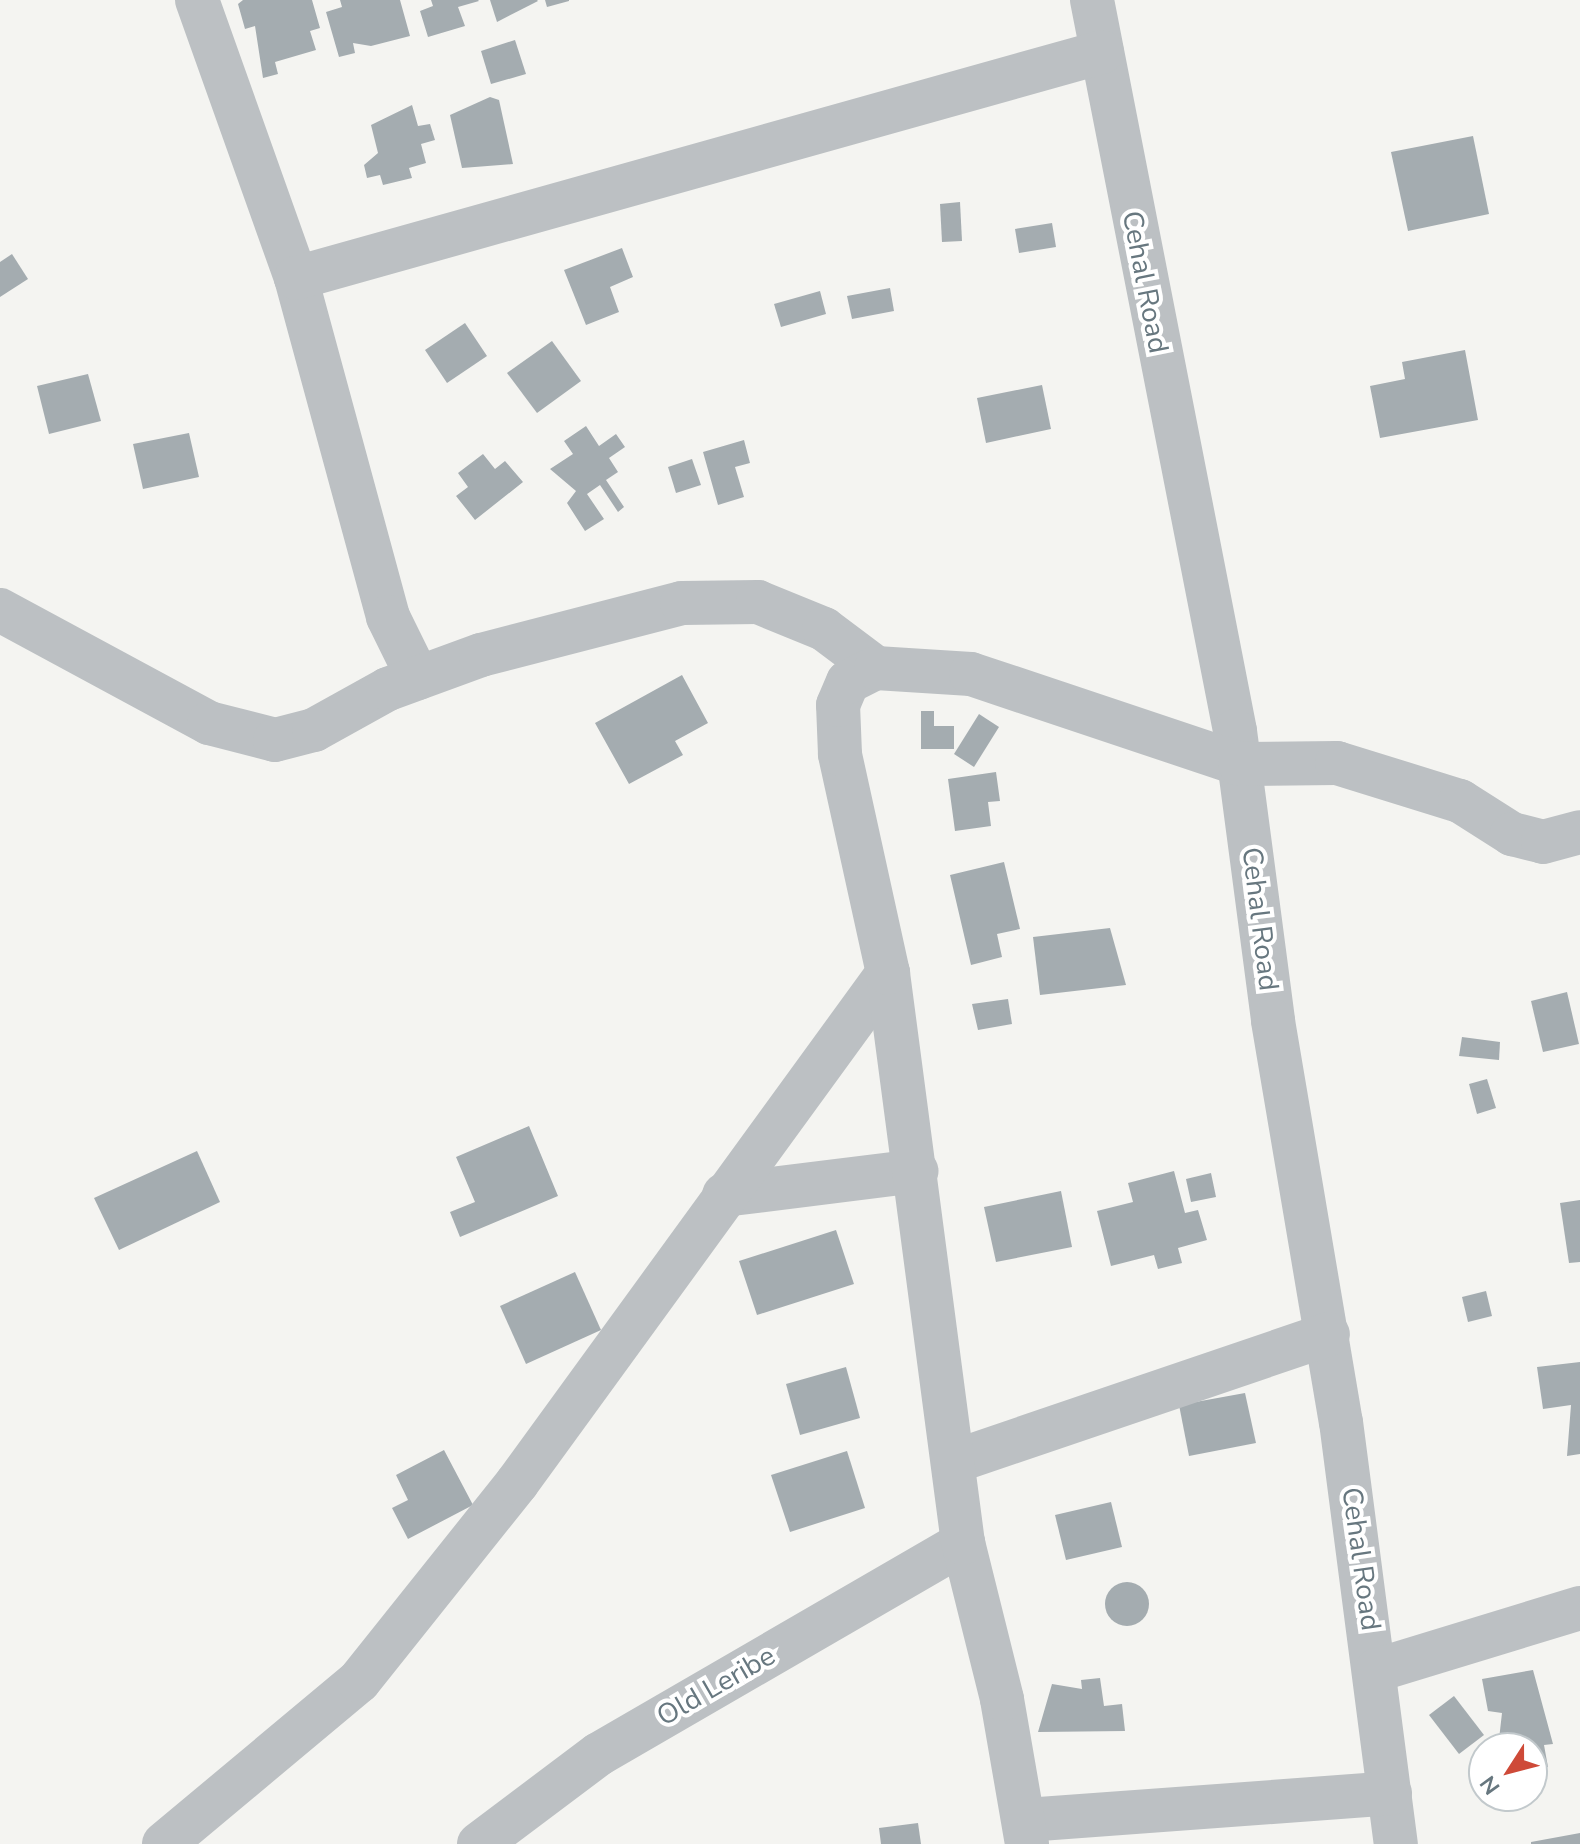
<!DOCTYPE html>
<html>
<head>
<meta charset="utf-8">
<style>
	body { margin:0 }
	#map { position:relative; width:1580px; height:1844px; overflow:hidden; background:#f4f4f1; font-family:"Nunito Sans",sans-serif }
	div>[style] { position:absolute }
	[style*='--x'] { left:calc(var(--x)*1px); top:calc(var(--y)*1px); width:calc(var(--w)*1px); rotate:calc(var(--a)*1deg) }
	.building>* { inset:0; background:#a4acb0 }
	.round { border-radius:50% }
	.minor>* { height:44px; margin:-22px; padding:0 22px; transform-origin:22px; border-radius:22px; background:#bcc0c3 }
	span { translate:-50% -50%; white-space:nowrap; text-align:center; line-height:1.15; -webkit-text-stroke:8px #fff; paint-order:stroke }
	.street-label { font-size:28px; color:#67777f }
	.north { position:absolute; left:1468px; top:1732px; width:80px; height:80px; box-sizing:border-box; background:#fff; border:2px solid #c2c9cc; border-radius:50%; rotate:234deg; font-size:22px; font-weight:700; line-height:32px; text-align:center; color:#67777f }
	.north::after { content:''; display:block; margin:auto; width:28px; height:36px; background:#ce4a38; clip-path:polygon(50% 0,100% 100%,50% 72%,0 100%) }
</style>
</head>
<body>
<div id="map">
	<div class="building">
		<div style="clip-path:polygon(243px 0,312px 0,320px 28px,310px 31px,316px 50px,275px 62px,278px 74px,263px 78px,255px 26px,245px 29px,238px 4px)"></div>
		<div style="clip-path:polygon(340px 0,400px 0,410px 36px,371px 46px,353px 43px,355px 53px,339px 57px,326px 12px,342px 7px)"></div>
		<div style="clip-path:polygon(431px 0,478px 0,479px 1px,458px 7px,465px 26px,428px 37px,420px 11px,433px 6px)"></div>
		<div style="clip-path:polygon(490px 0,537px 0,538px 1px,497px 22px)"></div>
		<div style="clip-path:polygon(545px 0,569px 0,569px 1px,547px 7px)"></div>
		<div style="clip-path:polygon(515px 40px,526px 74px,491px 84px,481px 51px)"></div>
		<div style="clip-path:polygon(490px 97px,499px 100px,513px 164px,462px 168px,450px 115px)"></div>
		<div style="clip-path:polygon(412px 105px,418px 126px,430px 124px,435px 140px,421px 144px,426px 163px,409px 168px,412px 178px,383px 185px,380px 175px,367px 178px,364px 165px,378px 153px,371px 125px)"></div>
		<div style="clip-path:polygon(1473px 136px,1489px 214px,1408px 231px,1391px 152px)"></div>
		<div style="clip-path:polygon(960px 202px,962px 241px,942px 242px,940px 204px)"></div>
		<div style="clip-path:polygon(1052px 223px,1056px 247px,1019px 253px,1015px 229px)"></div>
		<div style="clip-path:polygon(622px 248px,633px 277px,610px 287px,619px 312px,586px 325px,564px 270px)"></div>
		<div style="clip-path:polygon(12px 254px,28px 279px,0 297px,0 262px)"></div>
		<div style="clip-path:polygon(890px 288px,894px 311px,852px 319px,847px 296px)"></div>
		<div style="clip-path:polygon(820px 291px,826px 314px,781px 327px,774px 304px)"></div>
		<div style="clip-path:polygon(465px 323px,487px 356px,447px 383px,425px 350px)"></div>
		<div style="clip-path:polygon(552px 341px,581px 381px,537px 413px,507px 373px)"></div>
		<div style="clip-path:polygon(1465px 350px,1478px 420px,1380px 438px,1370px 386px,1405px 379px,1402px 362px)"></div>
		<div style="clip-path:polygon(88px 374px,101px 421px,49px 434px,37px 386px)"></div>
		<div style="clip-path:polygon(1042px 385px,1051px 429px,986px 443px,977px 398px)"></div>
		<div style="clip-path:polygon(586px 426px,599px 446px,616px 434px,625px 447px,609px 458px,618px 472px,606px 480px,624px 507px,618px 512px,600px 485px,587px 494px,604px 519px,585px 531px,567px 503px,576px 491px,550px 469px,573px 454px,564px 441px)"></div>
		<div style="clip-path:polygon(189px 433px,199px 477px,143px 489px,133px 444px)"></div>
		<div style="clip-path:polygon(744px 440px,750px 463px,735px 467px,744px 497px,718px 505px,703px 452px)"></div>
		<div style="clip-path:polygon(483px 454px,495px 469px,505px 461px,523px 482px,475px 520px,456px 496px,468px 487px,458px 473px)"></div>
		<div style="clip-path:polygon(692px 459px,701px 485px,676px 493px,668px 467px)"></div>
		<div style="clip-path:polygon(682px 675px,708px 723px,675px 741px,683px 755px,629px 784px,595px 723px)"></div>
		<div style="clip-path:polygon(921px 711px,934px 711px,934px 726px,954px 726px,954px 749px,921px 749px)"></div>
		<div style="clip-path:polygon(979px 714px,999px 727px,974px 767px,954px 754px)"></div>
		<div style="clip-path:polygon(996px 772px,1000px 801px,988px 802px,991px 826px,955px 831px,948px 779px)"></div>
		<div style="clip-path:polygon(1004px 862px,1020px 929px,997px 934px,1002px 957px,971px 965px,950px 875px)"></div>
		<div style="clip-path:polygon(1110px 928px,1126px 985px,1040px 995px,1033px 937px)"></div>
		<div style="clip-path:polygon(1567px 992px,1579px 1044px,1543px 1052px,1531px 1001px)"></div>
		<div style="clip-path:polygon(1008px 999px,1012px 1024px,978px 1030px,972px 1004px)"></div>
		<div style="clip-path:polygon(1462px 1037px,1500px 1042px,1499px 1060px,1459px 1056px)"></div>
		<div style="clip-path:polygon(1487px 1079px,1496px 1108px,1477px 1114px,1469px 1084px)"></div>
		<div style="clip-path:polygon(529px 1126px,558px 1196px,460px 1237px,450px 1212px,475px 1202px,456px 1157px)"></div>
		<div style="clip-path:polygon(197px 1151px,220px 1202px,119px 1250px,94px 1198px)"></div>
		<div style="clip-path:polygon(1174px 1171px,1185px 1213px,1198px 1210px,1207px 1240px,1178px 1248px,1182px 1263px,1158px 1269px,1154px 1255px,1111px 1266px,1097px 1211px,1133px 1202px,1128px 1183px)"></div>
		<div style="clip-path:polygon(1211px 1173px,1216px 1197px,1191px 1202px,1186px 1179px)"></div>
		<div style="clip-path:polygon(1061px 1191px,1072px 1247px,996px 1262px,984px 1207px)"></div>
		<div style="clip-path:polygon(1580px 1200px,1580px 1262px,1569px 1263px,1560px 1203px)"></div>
		<div style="clip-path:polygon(836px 1230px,854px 1284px,757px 1315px,739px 1261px)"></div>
		<div style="clip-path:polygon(575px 1272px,601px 1330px,526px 1364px,500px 1306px)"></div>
		<div style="clip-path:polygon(1486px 1291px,1492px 1316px,1468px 1322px,1462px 1297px)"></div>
		<div style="clip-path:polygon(1580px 1362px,1580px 1454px,1567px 1456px,1571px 1405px,1543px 1409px,1537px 1367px)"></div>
		<div style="clip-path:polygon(846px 1367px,860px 1418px,800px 1435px,786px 1384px)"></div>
		<div style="clip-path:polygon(1245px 1393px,1256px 1443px,1189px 1456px,1179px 1405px)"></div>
		<div style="clip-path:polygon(444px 1450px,473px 1505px,408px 1539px,392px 1508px,408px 1500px,396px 1475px)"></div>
		<div style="clip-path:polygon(847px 1451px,865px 1508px,790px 1532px,771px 1475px)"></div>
		<div style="clip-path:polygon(1111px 1502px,1122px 1547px,1066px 1560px,1055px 1515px)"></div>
		<div class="round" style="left:1105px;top:1582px;width:44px;height:44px"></div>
		<div style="clip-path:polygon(1533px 1670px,1553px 1744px,1544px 1745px,1548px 1767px,1532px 1770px,1532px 1748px,1498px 1748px,1502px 1713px,1488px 1711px,1482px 1679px)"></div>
		<div style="clip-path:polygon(1100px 1678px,1104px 1706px,1122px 1704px,1125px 1731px,1038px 1732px,1052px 1684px,1082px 1689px,1081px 1680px)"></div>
		<div style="clip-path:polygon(1454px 1696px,1484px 1735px,1459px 1754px,1429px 1715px)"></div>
		<div style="clip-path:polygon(918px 1823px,921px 1844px,881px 1844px,879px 1828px)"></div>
		<div style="clip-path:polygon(1580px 1833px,1580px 1844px,1531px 1844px,1531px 1842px)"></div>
	</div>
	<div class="minor">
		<div style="--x:197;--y:0;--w:295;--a:70.4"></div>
		<div style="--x:296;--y:278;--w:351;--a:74.8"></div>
		<div style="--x:388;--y:617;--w:68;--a:63.8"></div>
		<div style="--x:1092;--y:0;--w:745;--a:78.93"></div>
		<div style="--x:1235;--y:731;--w:292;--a:82.5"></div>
		<div style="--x:1273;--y:1021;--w:407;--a:80.4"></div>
		<div style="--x:1341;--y:1422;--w:426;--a:82.6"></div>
		<div style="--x:296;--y:278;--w:837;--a:-15.66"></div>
		<div style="--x:0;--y:610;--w:238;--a:28.4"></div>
		<div style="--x:209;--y:723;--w:68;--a:14.4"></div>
		<div style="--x:275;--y:740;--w:40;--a:-14.4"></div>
		<div style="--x:314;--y:730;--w:85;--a:-29"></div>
		<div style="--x:388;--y:689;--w:99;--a:-20.1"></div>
		<div style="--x:481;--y:655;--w:208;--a:-14.5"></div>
		<div style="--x:682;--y:603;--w:76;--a:-0.8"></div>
		<div style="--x:758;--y:602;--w:71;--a:22.2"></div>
		<div style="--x:824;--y:629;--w:65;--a:36.9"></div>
		<div style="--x:724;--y:1195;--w:194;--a:-7.1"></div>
		<div style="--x:953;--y:1462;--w:396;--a:-18.8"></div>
		<div style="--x:1377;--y:1670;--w:212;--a:-17"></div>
		<div style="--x:1026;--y:1820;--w:365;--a:-4.2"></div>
		<div style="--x:164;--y:1844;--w:254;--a:-39.9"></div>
		<div style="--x:359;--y:1681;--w:253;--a:-51.4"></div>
		<div style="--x:517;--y:1483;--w:631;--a:-53.97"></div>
		<div style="--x:479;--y:1844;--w:150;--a:-36.9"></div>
		<div style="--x:599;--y:1754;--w:421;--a:-30.1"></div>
		<div style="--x:1027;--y:1844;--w:147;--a:-99.8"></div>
		<div style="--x:1002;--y:1699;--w:161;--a:-104"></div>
		<div style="--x:963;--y:1543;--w:575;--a:-97.5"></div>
		<div style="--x:888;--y:973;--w:224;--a:-102.4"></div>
		<div style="--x:840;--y:754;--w:49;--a:-92.3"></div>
		<div style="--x:838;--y:705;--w:25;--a:-67"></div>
		<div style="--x:848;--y:682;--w:31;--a:-27"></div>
		<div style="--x:876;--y:668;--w:95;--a:3.6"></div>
		<div style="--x:971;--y:674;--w:284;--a:18.5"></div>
		<div style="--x:1240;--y:764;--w:97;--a:-0.6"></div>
		<div style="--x:1337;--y:763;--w:129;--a:17.2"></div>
		<div style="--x:1460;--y:801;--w:62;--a:32.4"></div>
		<div style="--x:1512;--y:834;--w:32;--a:14"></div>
		<div style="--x:1543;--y:842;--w:38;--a:-15"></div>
	</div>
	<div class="street-label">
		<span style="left:1145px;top:282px;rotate:79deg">Cehal Road</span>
		<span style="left:1260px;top:919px;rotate:83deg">Cehal Road</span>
		<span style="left:1361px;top:1559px;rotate:82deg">Cehal Road</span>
		<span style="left:716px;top:1686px;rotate:-30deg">Old Leribe</span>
	</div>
	<div class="north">N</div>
</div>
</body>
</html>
